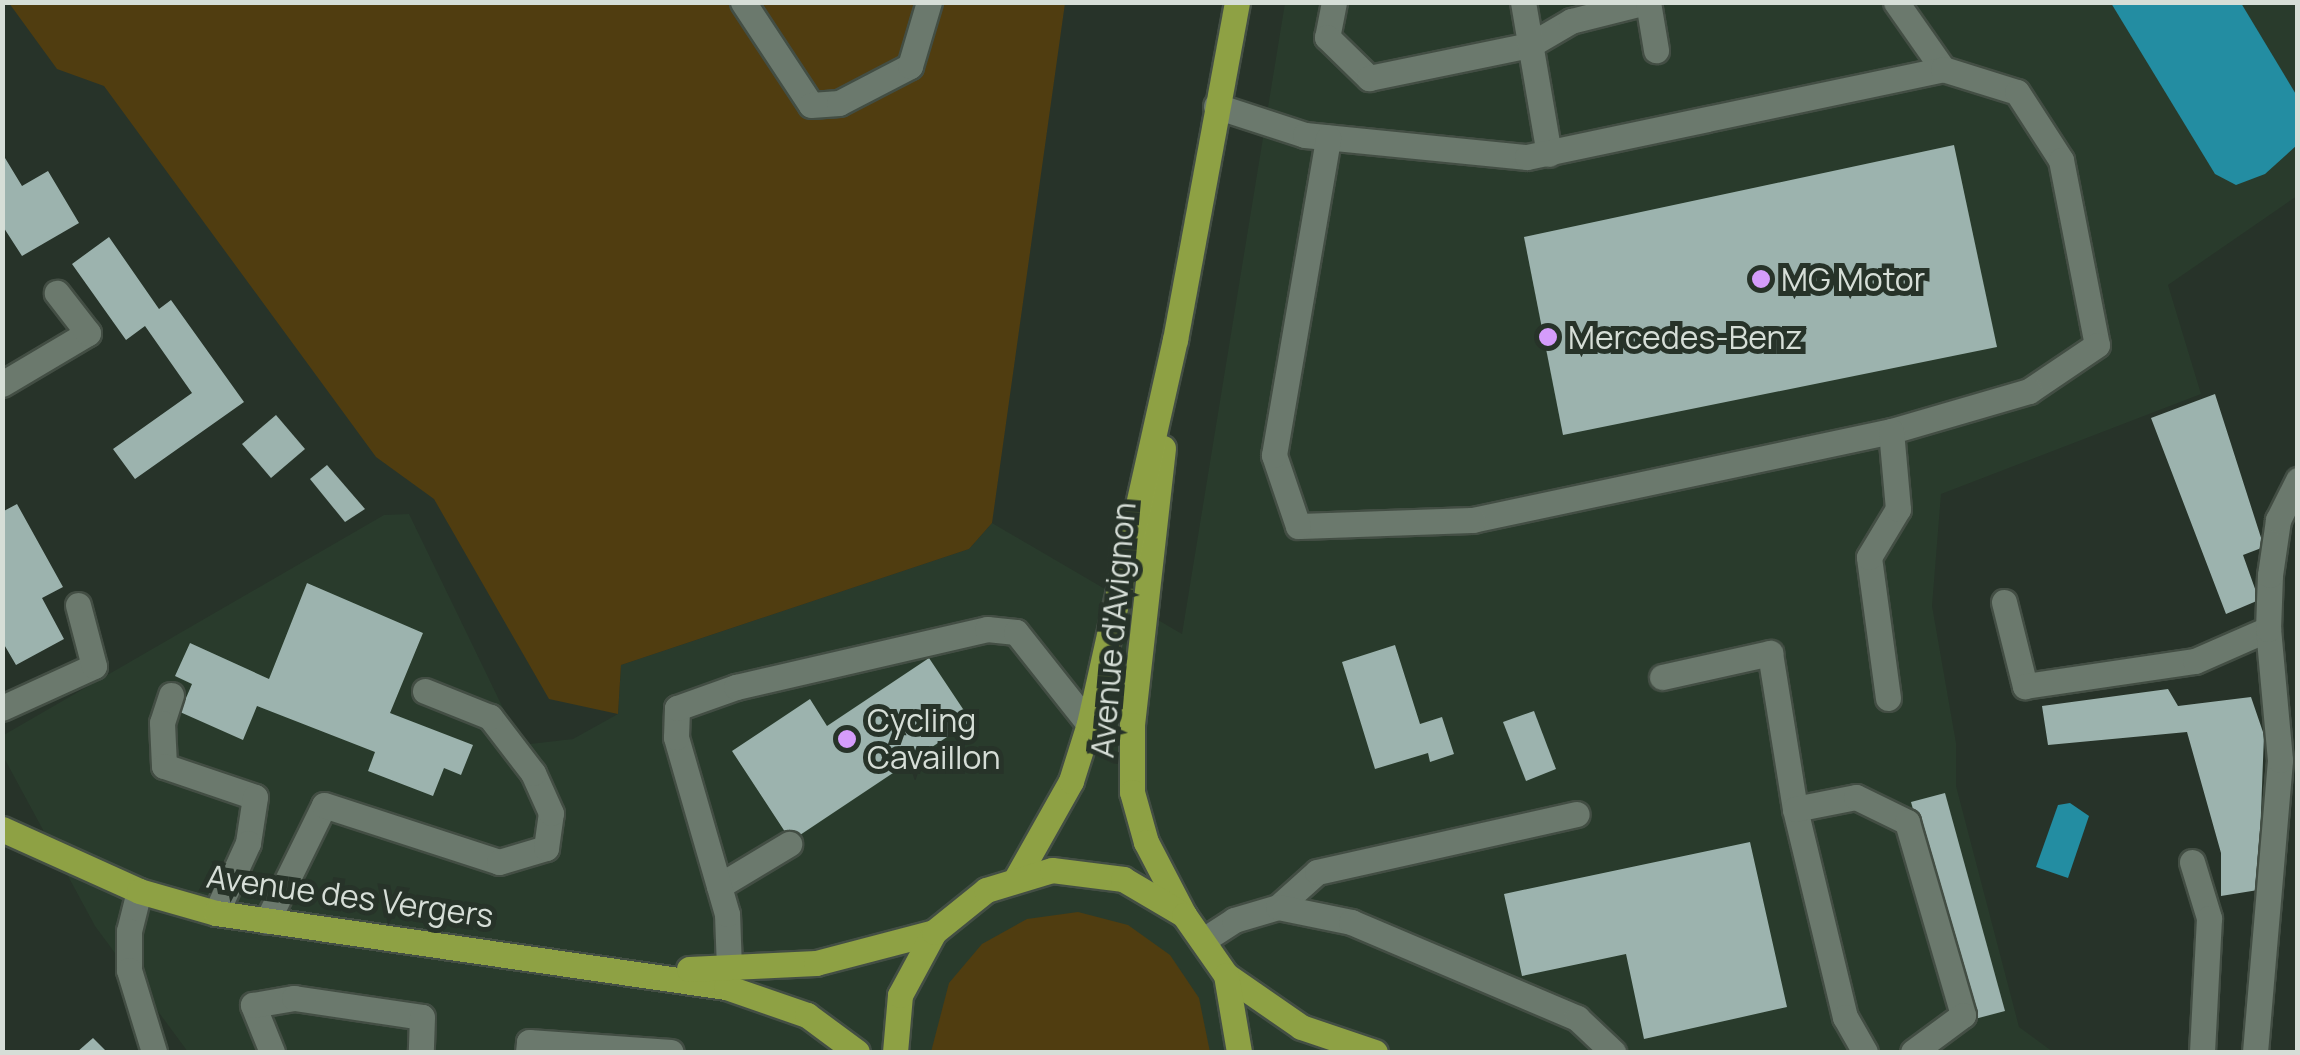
<!DOCTYPE html>
<html>
<head>
<meta charset="utf-8">
<style>
	body { margin:0 }
	#map { position:relative; width:2300px; height:1055px; overflow:hidden; background:#273329; font-family:Manrope,sans-serif }
	div>[style] { position:absolute }
	[style*='--x'] { left:calc(var(--x)*1px); top:calc(var(--y)*1px); width:calc(var(--w)*1px); rotate:calc(var(--a)*1deg) }
	.built>* { inset:0; background:#293b2c }
	.green>* { inset:0; background:#503d10 }
	.water>* { inset:0; background:#238da2 }
	.building>* { inset:0; background:#9cb3ae }
	.roads { filter:drop-shadow(2px 0 #434e44) drop-shadow(-2px 0 #434e44) drop-shadow(0 2px #434e44) drop-shadow(0 -2px #434e44) }
	.minor>* { height:25px; margin:-12.5px; padding:0 12.5px; transform-origin:12.5px; border-radius:12.5px; background:#6b796d }
	.major>* { height:25px; margin:-12.5px; padding:0 12.5px; transform-origin:12.5px; border-radius:12.5px; background:#8ea144 }
	.dots>* { width:28px; height:28px; translate:-50% -50%; box-sizing:border-box; border:5px solid #273329; border-radius:50% }
	span { translate:-50% -50%; white-space:nowrap; text-align:center; line-height:1.15; -webkit-text-stroke:10px #273329; paint-order:stroke }
	.poi-label { font-size:32px; color:#d6ded7 }
	.left { translate:0 -50%; text-align:left }
	.street-label { font-size:32px; color:#d6ded7 }
	.frame { position:absolute; inset:0; border:5px solid #d6ded7; pointer-events:none }
</style>
</head>
<body>
<div id="map">
	<div class="built">
		<div style="clip-path:polygon(1285px 3px,2297px 3px,2297px 196px,2168px 285px,2201px 394px,1941px 494px,1932px 606px,1956px 743px,1956px 786px,2019px 1027px,2053px 1052px,188px 1052px,95px 926px,3px 756px,2px 736px,384px 515px,409px 514px,516px 735px,530px 744px,573px 739px,618px 714px,621px 665px,969px 549px,992px 523px,1182px 634px)"></div>
	</div>
	<div class="green">
		<div style="clip-path:polygon(9px 3px,1065px 3px,992px 523px,969px 549px,621px 665px,618px 714px,549px 699px,434px 499px,376px 457px,104px 86px,57px 69px)"></div>
		<div style="clip-path:polygon(1078px 912px,1128px 925px,1170px 955px,1199px 998px,1210px 1052px,931px 1052px,949px 983px,982px 944px,1027px 919px)"></div>
	</div>
	<div class="water">
		<div style="clip-path:polygon(2111px 3px,2241px 3px,2297px 96px,2297px 145px,2265px 174px,2236px 185px,2215px 174px)"></div>
		<div style="clip-path:polygon(2070px 803px,2089px 816px,2068px 878px,2036px 867px,2058px 805px)"></div>
	</div>
	<div class="building">
		<div style="clip-path:polygon(1954px 145px,1997px 347px,1563px 435px,1524px 237px)"></div>
		<div style="clip-path:polygon(2px 153px,22px 186px,48px 171px,79px 223px,22px 256px,2px 225px)"></div>
		<div style="clip-path:polygon(109px 237px,159px 309px,171px 300px,244px 402px,135px 479px,113px 449px,192px 393px,145px 326px,126px 340px,72px 264px)"></div>
		<div style="clip-path:polygon(2215px 394px,2264px 547px,2243px 555px,2259px 600px,2226px 614px,2151px 418px)"></div>
		<div style="clip-path:polygon(276px 415px,305px 449px,271px 478px,242px 444px)"></div>
		<div style="clip-path:polygon(327px 465px,365px 509px,345px 522px,310px 479px)"></div>
		<div style="clip-path:polygon(17px 504px,63px 587px,42px 598px,64px 639px,16px 665px,2px 641px,2px 512px)"></div>
		<div style="clip-path:polygon(307px 583px,423px 633px,390px 713px,473px 745px,461px 775px,444px 768px,433px 796px,368px 771px,375px 752px,257px 706px,243px 740px,180px 712px,192px 684px,175px 676px,190px 643px,269px 679px)"></div>
		<div style="clip-path:polygon(1395px 645px,1420px 724px,1442px 717px,1454px 754px,1430px 762px,1428px 753px,1375px 769px,1342px 662px)"></div>
		<div style="clip-path:polygon(929px 658px,971px 721px,791px 841px,732px 751px,810px 699px,827px 726px)"></div>
		<div style="clip-path:polygon(2168px 689px,2178px 706px,2251px 697px,2264px 735px,2258px 890px,2221px 896px,2221px 853px,2187px 732px,2048px 745px,2042px 706px)"></div>
		<div style="clip-path:polygon(1534px 711px,1556px 769px,1526px 781px,1503px 722px)"></div>
		<div style="clip-path:polygon(1945px 793px,2005px 1011px,1971px 1020px,1911px 802px)"></div>
		<div style="clip-path:polygon(1750px 842px,1787px 1007px,1644px 1039px,1626px 954px,1522px 976px,1504px 894px)"></div>
		<div style="clip-path:polygon(93px 1038px,107px 1052px,77px 1052px)"></div>
	</div>
	<div class="roads">
		<div class="minor">
			<div style="--x:743;--y:2;--w:123;--a:56.6"></div>
			<div style="--x:811;--y:105;--w:28;--a:-4"></div>
			<div style="--x:839;--y:103;--w:80;--a:-27.5"></div>
			<div style="--x:910;--y:66;--w:67;--a:-73.5"></div>
			<div style="--x:1334;--y:2;--w:36;--a:101"></div>
			<div style="--x:1327;--y:37;--w:59;--a:44.3"></div>
			<div style="--x:1369;--y:78;--w:164;--a:-11.6"></div>
			<div style="--x:1530;--y:45;--w:48;--a:-30.3"></div>
			<div style="--x:1571;--y:21;--w:77;--a:-14.2"></div>
			<div style="--x:1523;--y:2;--w:154;--a:80.3"></div>
			<div style="--x:1648;--y:2;--w:49;--a:80.5"></div>
			<div style="--x:1896;--y:2;--w:82;--a:55"></div>
			<div style="--x:1216;--y:106;--w:94;--a:18"></div>
			<div style="--x:1305;--y:135;--w:223;--a:5.7"></div>
			<div style="--x:1527;--y:157;--w:425;--a:-11.9"></div>
			<div style="--x:1943;--y:69;--w:77;--a:17.3"></div>
			<div style="--x:2017;--y:92;--w:81;--a:57.1"></div>
			<div style="--x:2061;--y:160;--w:188;--a:79"></div>
			<div style="--x:2097;--y:345;--w:82;--a:145.9"></div>
			<div style="--x:2029;--y:391;--w:144;--a:163.8"></div>
			<div style="--x:1891;--y:431;--w:427;--a:168"></div>
			<div style="--x:1473;--y:520;--w:175;--a:178"></div>
			<div style="--x:1298;--y:526;--w:75;--a:-108.7"></div>
			<div style="--x:1274;--y:455;--w:322;--a:-80.3"></div>
			<div style="--x:2;--y:384;--w:100;--a:-30.7"></div>
			<div style="--x:88;--y:333;--w:51;--a:-127.8"></div>
			<div style="--x:2004;--y:602;--w:87;--a:76"></div>
			<div style="--x:2025;--y:686;--w:172;--a:-8.4"></div>
			<div style="--x:2195;--y:661;--w:80;--a:-23.7"></div>
			<div style="--x:1662;--y:677;--w:111;--a:-12.5"></div>
			<div style="--x:1770;--y:653;--w:158;--a:80.9"></div>
			<div style="--x:1795;--y:809;--w:214;--a:76.5"></div>
			<div style="--x:1845;--y:1017;--w:40;--a:60.3"></div>
			<div style="--x:171;--y:695;--w:29;--a:108"></div>
			<div style="--x:162;--y:723;--w:43;--a:87.3"></div>
			<div style="--x:164;--y:766;--w:96;--a:18.8"></div>
			<div style="--x:255;--y:797;--w:47;--a:98.7"></div>
			<div style="--x:248;--y:843;--w:77;--a:114.6"></div>
			<div style="--x:1888;--y:698;--w:142;--a:-97.7"></div>
			<div style="--x:1869;--y:557;--w:56;--a:-58.9"></div>
			<div style="--x:1898;--y:509;--w:78;--a:-95.1"></div>
			<div style="--x:2;--y:708;--w:101;--a:-24.5"></div>
			<div style="--x:94;--y:666;--w:63;--a:-104.7"></div>
			<div style="--x:1795;--y:809;--w:62;--a:-11.1"></div>
			<div style="--x:1856;--y:797;--w:57;--a:26.1"></div>
			<div style="--x:1907;--y:822;--w:201;--a:73.8"></div>
			<div style="--x:1963;--y:1015;--w:62;--a:143.5"></div>
			<div style="--x:2192;--y:862;--w:59;--a:73.1"></div>
			<div style="--x:2209;--y:918;--w:134;--a:93"></div>
			<div style="--x:719;--y:886;--w:82;--a:-31"></div>
			<div style="--x:139;--y:891;--w:41;--a:104"></div>
			<div style="--x:129;--y:931;--w:39;--a:90"></div>
			<div style="--x:129;--y:970;--w:86;--a:73"></div>
			<div style="--x:1278;--y:907;--w:52;--a:-41.9"></div>
			<div style="--x:1317;--y:872;--w:266;--a:-12.6"></div>
			<div style="--x:267;--y:921;--w:129;--a:-63.8"></div>
			<div style="--x:324;--y:805;--w:184;--a:18"></div>
			<div style="--x:499;--y:862;--w:49;--a:-16.6"></div>
			<div style="--x:546;--y:848;--w:35;--a:-82"></div>
			<div style="--x:551;--y:813;--w:44;--a:-114.2"></div>
			<div style="--x:533;--y:773;--w:71;--a:-127.5"></div>
			<div style="--x:490;--y:717;--w:70;--a:-158.2"></div>
			<div style="--x:1205;--y:939;--w:35;--a:-33"></div>
			<div style="--x:1234;--y:920;--w:46;--a:-16.5"></div>
			<div style="--x:1278;--y:907;--w:75;--a:11.6"></div>
			<div style="--x:1351;--y:922;--w:246;--a:23"></div>
			<div style="--x:1577;--y:1018;--w:50;--a:43.4"></div>
			<div style="--x:729;--y:968;--w:54;--a:-92.1"></div>
			<div style="--x:727;--y:914;--w:184;--a:-106.1"></div>
			<div style="--x:676;--y:737;--w:29;--a:-88"></div>
			<div style="--x:677;--y:708;--w:63;--a:-19.6"></div>
			<div style="--x:736;--y:687;--w:258;--a:-13"></div>
			<div style="--x:987;--y:629;--w:29;--a:6"></div>
			<div style="--x:1016;--y:632;--w:117;--a:51.6"></div>
			<div style="--x:272;--y:1052;--w:51;--a:-112"></div>
			<div style="--x:253;--y:1005;--w:42;--a:-9.7"></div>
			<div style="--x:294;--y:998;--w:129;--a:8.4"></div>
			<div style="--x:422;--y:1017;--w:35;--a:92"></div>
			<div style="--x:528;--y:1052;--w:10;--a:-84"></div>
			<div style="--x:529;--y:1042;--w:142;--a:4"></div>
			<div style="--x:2255;--y:1052;--w:293;--a:-85.1"></div>
			<div style="--x:2280;--y:760;--w:132;--a:-95.2"></div>
			<div style="--x:2268;--y:629;--w:54;--a:-87.9"></div>
			<div style="--x:2270;--y:575;--w:56;--a:-81.7"></div>
			<div style="--x:2278;--y:520;--w:45;--a:-63.4"></div>
		</div>
		<div class="major">
			<div style="--x:1163;--y:448;--w:279;--a:96.4"></div>
			<div style="--x:1132;--y:725;--w:67;--a:90"></div>
			<div style="--x:1132;--y:792;--w:52;--a:74.4"></div>
			<div style="--x:1146;--y:842;--w:82;--a:62.5"></div>
			<div style="--x:2;--y:829;--w:150;--a:24.3"></div>
			<div style="--x:139;--y:891;--w:80;--a:15.9"></div>
			<div style="--x:216;--y:913;--w:515;--a:8.26"></div>
			<div style="--x:726;--y:987;--w:86;--a:19.1"></div>
			<div style="--x:807;--y:1015;--w:62;--a:36.5"></div>
			<div style="--x:1017;--y:877;--w:110;--a:-60.6"></div>
			<div style="--x:1071;--y:781;--w:60;--a:-72.5"></div>
			<div style="--x:1089;--y:724;--w:394;--a:-77.4"></div>
			<div style="--x:1175;--y:340;--w:344;--a:-79.6"></div>
			<div style="--x:689;--y:969;--w:127;--a:-2.7"></div>
			<div style="--x:816;--y:963;--w:122;--a:-14.7"></div>
			<div style="--x:1226;--y:975;--w:91;--a:34.7"></div>
			<div style="--x:1301;--y:1027;--w:78;--a:18.7"></div>
			<div style="--x:895;--y:1052;--w:57;--a:-85"></div>
			<div style="--x:900;--y:995;--w:72;--a:-61.6"></div>
			<div style="--x:934;--y:932;--w:67;--a:-38.9"></div>
			<div style="--x:986;--y:890;--w:69;--a:-16.9"></div>
			<div style="--x:1052;--y:870;--w:72;--a:7.2"></div>
			<div style="--x:1123;--y:879;--w:71;--a:30.5"></div>
			<div style="--x:1184;--y:915;--w:73;--a:55"></div>
			<div style="--x:1226;--y:975;--w:78;--a:80.4"></div>
		</div>
	</div>
	<div class="dots">
		<div style="left:1761px;top:279px;background:#d59cfb"></div>
		<div style="left:1548px;top:337px;background:#d59cfb"></div>
		<div style="left:847px;top:739px;background:#d59cfb"></div>
	</div>
	<div class="poi-label">
		<span class="left" style="left:1781px;top:279px">MG Motor</span>
		<span class="left" style="left:1568px;top:337px">Mercedes-Benz</span>
		<span class="left" style="left:867px;top:739px">Cycling<br>Cavaillon</span>
	</div>
	<div class="street-label">
		<span style="left:1113px;top:630px;rotate:-85deg">Avenue d'Avignon</span>
		<span style="left:350px;top:896px;rotate:8deg">Avenue des Vergers</span>
	</div>
	<div class="frame"></div>
</div>
</body>
</html>
